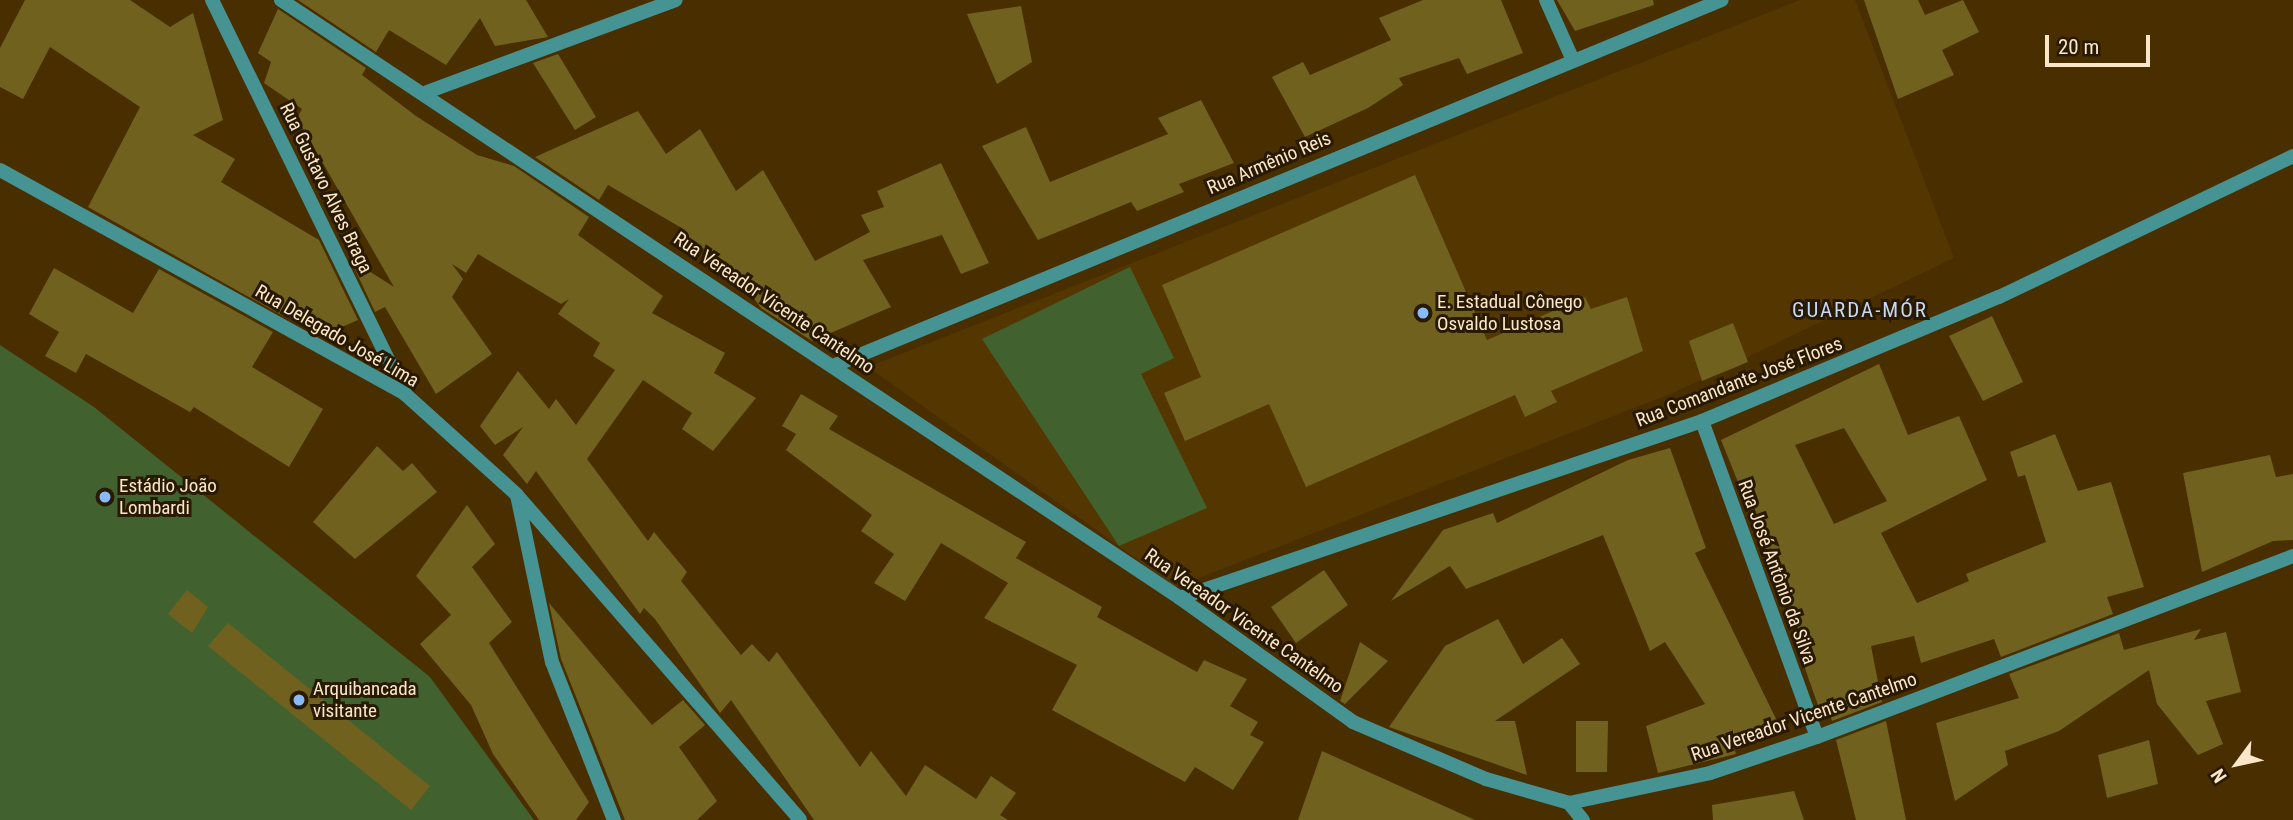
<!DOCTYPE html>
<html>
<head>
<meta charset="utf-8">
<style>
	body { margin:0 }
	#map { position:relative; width:2293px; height:820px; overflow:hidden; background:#492e00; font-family:"Roboto Condensed",sans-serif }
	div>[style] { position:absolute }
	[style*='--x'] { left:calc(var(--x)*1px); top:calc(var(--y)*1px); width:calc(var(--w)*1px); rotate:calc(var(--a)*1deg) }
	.built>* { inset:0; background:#543600 }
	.green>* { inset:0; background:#41622f }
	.building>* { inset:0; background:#71611e }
	.street>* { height:14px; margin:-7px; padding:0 7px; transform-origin:7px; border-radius:7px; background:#459393 }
	.dots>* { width:19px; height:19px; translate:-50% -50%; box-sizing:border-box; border:4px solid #281902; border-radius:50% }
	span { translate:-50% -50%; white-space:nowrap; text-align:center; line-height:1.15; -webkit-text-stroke:6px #281902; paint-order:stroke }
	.street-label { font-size:19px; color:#fbe6ca }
	.poi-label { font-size:19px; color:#fbe6ca }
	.left { translate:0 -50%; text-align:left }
	.neighbourhood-label { font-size:21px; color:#c7d9f2; letter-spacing:2px }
	.north { position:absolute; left:2202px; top:729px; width:70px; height:70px; -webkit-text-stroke:5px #281902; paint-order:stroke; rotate:237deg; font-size:19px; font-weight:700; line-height:28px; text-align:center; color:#fbe6ca }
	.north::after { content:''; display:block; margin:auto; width:24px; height:32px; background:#fbe6ca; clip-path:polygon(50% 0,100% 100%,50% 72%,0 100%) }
	.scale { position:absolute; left:2045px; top:35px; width:105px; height:32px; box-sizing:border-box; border:4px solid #fbe6ca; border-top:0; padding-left:9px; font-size:21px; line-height:24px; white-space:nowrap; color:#fbe6ca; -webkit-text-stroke:5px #281902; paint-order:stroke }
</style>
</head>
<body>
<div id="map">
	<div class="built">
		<div style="clip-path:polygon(1800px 0,1855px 0,1954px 258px,1675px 392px,1176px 587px,868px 367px)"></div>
	</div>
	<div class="green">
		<div style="clip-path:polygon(1130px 267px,1174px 358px,1141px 374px,1207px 508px,1119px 546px,982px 339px)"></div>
		<div style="clip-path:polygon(0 345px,94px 407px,430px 677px,534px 820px,0 820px)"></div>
	</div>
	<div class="building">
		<div style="clip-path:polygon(25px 0,130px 0,170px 27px,193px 13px,223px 120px,193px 135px,235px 159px,221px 182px,319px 240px,358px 320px,335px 330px,290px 305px,283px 316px,88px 207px,140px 107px,50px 47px,23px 99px,0 87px,0 48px)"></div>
		<div style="clip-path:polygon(298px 0,526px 0,548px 37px,495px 46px,480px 18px,446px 65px,389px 30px,376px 52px)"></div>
		<div style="clip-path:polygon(1423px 0,1501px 0,1523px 53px,1467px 74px,1459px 58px,1399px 78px,1403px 85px,1368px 108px,1305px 137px,1272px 77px,1303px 62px,1310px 75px,1391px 40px,1379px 18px)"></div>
		<div style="clip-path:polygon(1557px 0,1653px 0,1654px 5px,1575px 31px)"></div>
		<div style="clip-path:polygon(1864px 0,1918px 0,1925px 15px,1963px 0,1979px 32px,1942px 50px,1954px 75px,1898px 99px)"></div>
		<div style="clip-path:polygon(1021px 6px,1032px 62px,997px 84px,967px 14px)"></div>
		<div style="clip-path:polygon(278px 9px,366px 68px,362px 75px,416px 116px,477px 155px,514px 166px,589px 217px,578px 235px,663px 296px,652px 313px,725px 353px,714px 373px,756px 398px,713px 451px,682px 429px,692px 413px,643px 380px,587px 459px,648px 541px,654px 532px,687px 572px,681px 581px,741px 655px,752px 644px,769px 662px,777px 652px,860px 767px,871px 751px,906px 796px,925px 765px,976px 799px,991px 776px,1016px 793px,1000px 815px,1008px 820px,814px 820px,731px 700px,720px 713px,655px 619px,644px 608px,640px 614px,536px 471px,527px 484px,503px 455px,523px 427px,495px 445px,480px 426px,518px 371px,549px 409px,556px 399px,576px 425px,615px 370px,593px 356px,600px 343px,558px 314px,569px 299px,561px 304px,478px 254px,466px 273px,452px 264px,463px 279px,452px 297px,492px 354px,436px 394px,385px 307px,375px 312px,350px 259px,394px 287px,297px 118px,302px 109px,264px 83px,271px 62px,258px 53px)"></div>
		<div style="clip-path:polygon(558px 54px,596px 117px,575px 130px,533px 63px)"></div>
		<div style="clip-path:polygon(1201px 100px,1234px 163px,1179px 184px,1184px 192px,1137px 211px,1131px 202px,1038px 240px,982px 146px,1026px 127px,1050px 182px,1168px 134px,1158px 118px)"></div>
		<div style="clip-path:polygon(638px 111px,666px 154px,700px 129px,736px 191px,763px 170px,815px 261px,870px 232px,861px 215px,884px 207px,877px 191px,941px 163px,989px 263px,961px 274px,942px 235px,863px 260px,891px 307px,812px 341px,761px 308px,728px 263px,679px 234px,685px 230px,608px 185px,599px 200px,535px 157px)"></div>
		<div style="clip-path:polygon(1415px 175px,1487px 340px,1585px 297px,1591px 309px,1627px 297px,1643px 351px,1551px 391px,1557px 402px,1525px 417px,1515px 395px,1306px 487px,1269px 404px,1185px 441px,1164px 393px,1201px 377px,1162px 285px)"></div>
		<div style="clip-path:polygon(54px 268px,133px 313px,159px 269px,273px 332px,252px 367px,323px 409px,289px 467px,194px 407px,190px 412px,86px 354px,76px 373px,45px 356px,59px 332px,29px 314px)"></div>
		<div style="clip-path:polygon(1992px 316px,2023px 382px,1983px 401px,1949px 336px)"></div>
		<div style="clip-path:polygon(1733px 323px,1748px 362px,1702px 381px,1689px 341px)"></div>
		<div style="clip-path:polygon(evenodd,1879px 364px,1908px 435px,1959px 416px,1987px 480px,1881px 533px,1917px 603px,1969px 581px,1966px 574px,2046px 542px,2025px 475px,2018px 477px,2010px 452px,2055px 434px,2078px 491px,2111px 482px,2144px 587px,2107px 597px,2113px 614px,2001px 657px,1994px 639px,1921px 663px,1914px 636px,1871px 646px,1882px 702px,1832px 721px,1828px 708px,1820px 711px,1795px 640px,1801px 637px,1721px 440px,1879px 364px,1844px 428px,1887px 501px,1834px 524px,1795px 445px,1844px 428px)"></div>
		<div style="clip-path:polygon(801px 394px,838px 416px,829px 429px,1026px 542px,1016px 558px,1102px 607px,1097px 617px,1197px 672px,1204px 660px,1247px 679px,1230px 706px,1258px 722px,1250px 735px,1264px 742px,1233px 790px,1195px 767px,1185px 782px,1052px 710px,1077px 665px,984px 618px,1008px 583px,941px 543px,905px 601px,874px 583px,894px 554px,861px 531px,872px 515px,786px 450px,796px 434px,782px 426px)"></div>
		<div style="clip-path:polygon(377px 446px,403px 471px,412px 463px,437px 492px,355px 559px,313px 522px)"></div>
		<div style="clip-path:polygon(1670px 448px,1706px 548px,1695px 553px,1778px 723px,1733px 745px,1736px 754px,1658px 773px,1646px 726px,1705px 704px,1665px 642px,1650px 651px,1603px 535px,1466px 589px,1450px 566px,1391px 601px,1443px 530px,1493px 513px,1497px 523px,1628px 460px)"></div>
		<div style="clip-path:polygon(2270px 455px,2276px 477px,2293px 474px,2293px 540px,2273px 541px,2202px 572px,2183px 473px)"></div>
		<div style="clip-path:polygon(467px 505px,495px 544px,472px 567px,512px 622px,489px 643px,589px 802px,576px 820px,539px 820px,493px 754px,471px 705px,420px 644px,451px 615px,416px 576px)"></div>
		<div style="clip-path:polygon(1324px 570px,1348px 605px,1296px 643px,1271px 607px)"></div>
		<div style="clip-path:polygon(187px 590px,208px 607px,192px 633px,168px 614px)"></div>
		<div style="clip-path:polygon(549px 603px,652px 725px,683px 700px,705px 725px,679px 747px,717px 801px,697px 820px,625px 820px,561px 659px)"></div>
		<div style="clip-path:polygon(1498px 619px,1523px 664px,1562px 638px,1580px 664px,1495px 721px,1515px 721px,1527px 775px,1389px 727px,1445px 646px)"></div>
		<div style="clip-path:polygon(228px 623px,430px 786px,411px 810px,208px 646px)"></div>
		<div style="clip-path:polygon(2201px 629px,2194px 640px,2226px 632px,2241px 692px,2206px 701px,2223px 744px,2198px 755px,2157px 704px,2149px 670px,2059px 731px,2005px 751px,2008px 765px,1955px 801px,1936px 723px,2019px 698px,2009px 674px,2119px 633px,2124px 650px)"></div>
		<div style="clip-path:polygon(1360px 642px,1388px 661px,1345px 704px,1340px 701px)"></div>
		<div style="clip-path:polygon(1576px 721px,1608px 721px,1607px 772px,1576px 772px)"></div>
		<div style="clip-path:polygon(1886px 721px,1906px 820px,1856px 820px,1836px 740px)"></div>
		<div style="clip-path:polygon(2149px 740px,2158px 784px,2107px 798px,2098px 755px)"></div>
		<div style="clip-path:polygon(1322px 751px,1475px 820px,1298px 820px)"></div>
		<div style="clip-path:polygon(1794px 791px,1804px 820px,1713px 820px,1712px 805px)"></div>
	</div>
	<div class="street">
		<div style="--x:212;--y:0;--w:439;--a:63.9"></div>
		<div style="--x:281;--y:0;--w:1080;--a:33.63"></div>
		<div style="--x:1180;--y:598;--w:213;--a:35.6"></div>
		<div style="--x:1353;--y:722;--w:145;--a:23.2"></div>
		<div style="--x:1486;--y:779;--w:86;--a:16.1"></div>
		<div style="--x:1569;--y:803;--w:144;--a:-12"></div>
		<div style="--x:1710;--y:773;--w:113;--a:-18.6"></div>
		<div style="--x:1817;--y:737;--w:509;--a:-20.82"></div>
		<div style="--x:1546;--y:0;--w:64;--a:65.9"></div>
		<div style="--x:427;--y:92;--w:265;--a:-20.3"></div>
		<div style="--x:0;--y:170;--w:463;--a:28.9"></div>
		<div style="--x:405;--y:394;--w:149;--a:42"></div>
		<div style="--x:516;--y:494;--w:432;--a:48.9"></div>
		<div style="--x:833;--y:366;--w:961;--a:-22.38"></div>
		<div style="--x:1702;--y:421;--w:336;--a:70"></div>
		<div style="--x:517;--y:495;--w:171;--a:78.2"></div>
		<div style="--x:552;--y:662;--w:170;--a:68.6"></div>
		<div style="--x:1180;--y:598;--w:551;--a:-18.73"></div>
		<div style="--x:1702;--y:421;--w:322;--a:-22.7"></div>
		<div style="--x:1999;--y:297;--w:326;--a:-25.6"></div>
		<div style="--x:1569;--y:803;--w:22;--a:51"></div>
	</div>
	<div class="dots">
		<div style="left:1423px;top:313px;background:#88bafc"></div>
		<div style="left:105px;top:497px;background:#88bafc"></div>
		<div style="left:299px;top:700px;background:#88bafc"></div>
	</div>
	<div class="street-label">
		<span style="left:1269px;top:163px;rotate:-23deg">Rua Armênio Reis</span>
		<span style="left:326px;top:188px;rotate:64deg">Rua Gustavo Alves Braga</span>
		<span style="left:774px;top:303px;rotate:34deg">Rua Vereador Vicente Cantelmo</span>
		<span style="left:337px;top:336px;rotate:30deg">Rua Delegado José Lima</span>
		<span style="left:1739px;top:382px;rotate:-21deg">Rua Comandante José Flores</span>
		<span style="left:1777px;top:572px;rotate:70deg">Rua José Antônio da Silva</span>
		<span style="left:1244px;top:621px;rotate:35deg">Rua Vereador Vicente Cantelmo</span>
		<span style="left:1804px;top:717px;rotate:-19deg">Rua Vereador Vicente Cantelmo</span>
	</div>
	<div class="poi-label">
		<span class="left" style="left:1437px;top:313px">E. Estadual Cônego<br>Osvaldo Lustosa</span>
		<span class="left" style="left:119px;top:497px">Estádio João<br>Lombardi</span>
		<span class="left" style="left:313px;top:700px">Arquibancada<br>visitante</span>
	</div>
	<div class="neighbourhood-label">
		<span style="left:1860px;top:310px">GUARDA-MÓR</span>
	</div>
	<div class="north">N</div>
	<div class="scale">20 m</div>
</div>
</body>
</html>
